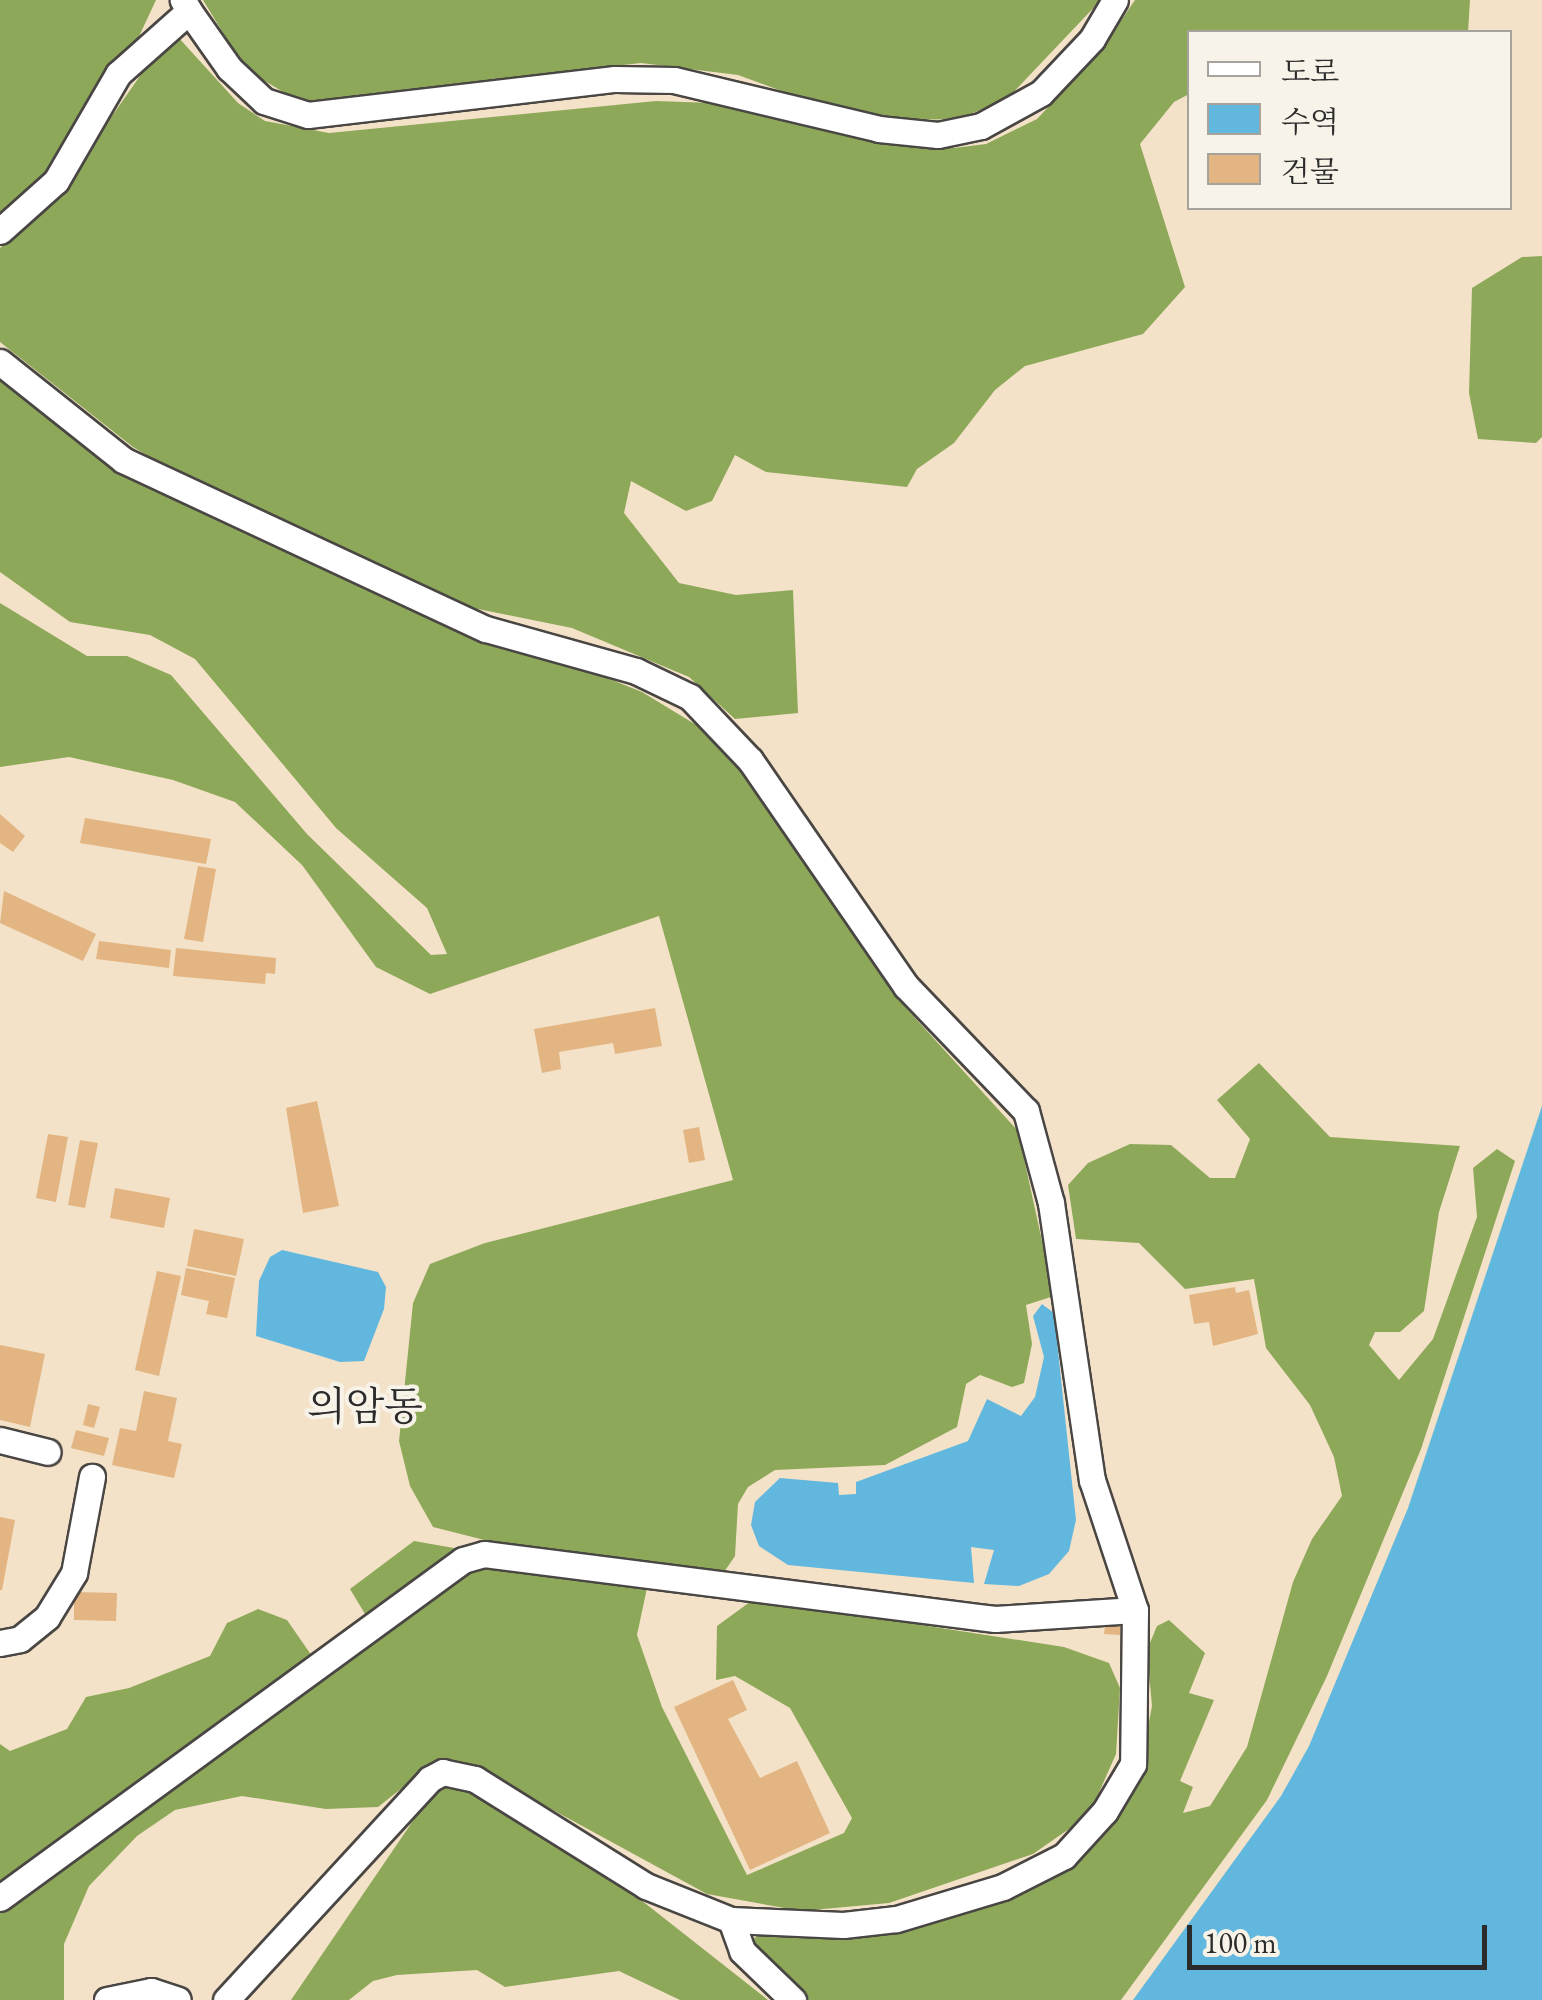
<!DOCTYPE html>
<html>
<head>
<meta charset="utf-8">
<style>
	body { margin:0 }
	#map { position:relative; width:1542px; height:2000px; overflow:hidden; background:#f4e2c8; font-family:"EB Garamond","Noto Serif KR",serif }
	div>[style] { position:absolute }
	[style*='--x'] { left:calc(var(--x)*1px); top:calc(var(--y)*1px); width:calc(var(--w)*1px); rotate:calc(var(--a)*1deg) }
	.forest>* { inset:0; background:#8ea85a }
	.water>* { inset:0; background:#61b7de }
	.building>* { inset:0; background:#e2b582 }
	.roads { filter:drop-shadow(2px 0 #494643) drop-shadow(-2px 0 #494643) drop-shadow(0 2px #494643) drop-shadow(0 -2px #494643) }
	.minor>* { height:25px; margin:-12.5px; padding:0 12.5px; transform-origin:12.5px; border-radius:12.5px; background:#fff }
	span { translate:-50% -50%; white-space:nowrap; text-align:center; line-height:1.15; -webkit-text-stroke:8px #f7f3e8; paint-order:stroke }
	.quarter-label { font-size:40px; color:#2b2b2b }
	.legend { position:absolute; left:1187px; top:30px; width:325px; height:180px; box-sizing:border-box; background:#f7f3e8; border:2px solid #a5a39c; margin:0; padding:12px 18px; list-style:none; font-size:30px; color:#2b2b2b }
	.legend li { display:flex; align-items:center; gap:20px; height:50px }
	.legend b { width:50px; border:2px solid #a5a39c }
	.scale { position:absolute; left:1187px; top:1925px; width:300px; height:45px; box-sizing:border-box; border:5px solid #2b2b2b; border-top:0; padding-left:12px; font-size:30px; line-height:35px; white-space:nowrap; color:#2b2b2b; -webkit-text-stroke:8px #f7f3e8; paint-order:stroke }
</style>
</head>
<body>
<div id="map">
	<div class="forest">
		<div style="clip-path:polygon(0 0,156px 0,135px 45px,46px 176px,0 221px)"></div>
		<div style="clip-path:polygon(203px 0,1101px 0,1008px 98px,959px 119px,900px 120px,803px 99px,738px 75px,641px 63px,300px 102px,245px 69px)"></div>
		<div style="clip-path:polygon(1135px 0,1470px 0,1468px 32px,1190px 32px,1189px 94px,1174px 102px,1140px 144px,1185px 287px,1143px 334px,1025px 366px,995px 390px,954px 443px,917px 469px,907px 487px,766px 472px,735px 455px,712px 501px,686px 511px,631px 481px,624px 513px,679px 583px,736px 595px,793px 590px,798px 713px,735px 719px,689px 677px,572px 628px,473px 608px,221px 498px,133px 447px,0 342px,0 248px,54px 199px,156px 53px,178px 37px,238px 103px,265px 121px,329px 133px,656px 101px,712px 103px,888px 144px,954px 148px,986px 144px,1037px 119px,1100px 52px)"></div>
		<div style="clip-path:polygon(1542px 256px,1542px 437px,1536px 443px,1478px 439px,1469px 393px,1472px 288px,1522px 257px)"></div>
		<div style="clip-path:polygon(0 377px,120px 469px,216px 520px,487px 643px,570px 663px,642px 692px,703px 729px,756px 786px,906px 1008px,1018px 1131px,1054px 1296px,1026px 1305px,1032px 1344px,1024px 1383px,1012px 1387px,980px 1375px,966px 1384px,957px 1427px,885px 1465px,775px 1470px,748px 1487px,738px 1504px,735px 1556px,724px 1572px,524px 1550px,433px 1527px,410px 1486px,399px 1441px,413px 1303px,430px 1264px,485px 1243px,733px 1180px,659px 916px,430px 994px,376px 967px,302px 865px,235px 802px,173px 780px,69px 757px,0 767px,0 603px,87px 656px,127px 656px,171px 675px,307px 834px,431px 955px,447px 954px,427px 908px,336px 828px,195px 659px,150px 635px,70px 622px,0 572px)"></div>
		<div style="clip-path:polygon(1259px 1063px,1330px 1137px,1460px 1146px,1439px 1212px,1424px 1311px,1400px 1332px,1375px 1332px,1369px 1345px,1399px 1380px,1433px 1339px,1477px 1217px,1473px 1168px,1497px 1149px,1515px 1161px,1421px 1449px,1327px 1676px,1267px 1800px,1121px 2000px,809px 2000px,758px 1956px,752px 1940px,765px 1930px,874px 1932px,963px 1915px,1041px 1881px,1140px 1769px,1152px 1706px,1147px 1650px,1157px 1626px,1169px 1620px,1205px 1653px,1189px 1693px,1214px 1700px,1180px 1781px,1193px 1787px,1183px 1813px,1210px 1806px,1247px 1747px,1293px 1582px,1312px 1539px,1342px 1496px,1334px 1457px,1310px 1405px,1266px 1348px,1254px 1279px,1185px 1289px,1139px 1243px,1076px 1239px,1068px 1185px,1088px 1163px,1130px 1144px,1171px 1145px,1210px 1178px,1235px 1178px,1250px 1139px,1217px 1100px)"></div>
		<div style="clip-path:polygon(414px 1541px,454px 1548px,454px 1557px,371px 1624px,350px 1589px)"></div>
		<div style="clip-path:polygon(485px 1563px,647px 1588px,637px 1635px,662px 1707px,747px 1875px,844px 1833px,852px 1818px,790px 1708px,735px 1676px,716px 1680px,717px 1626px,754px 1599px,1064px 1647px,1109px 1663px,1120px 1688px,1116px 1754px,1089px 1815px,1033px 1854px,889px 1903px,801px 1911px,707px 1894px,465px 1762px,435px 1762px,378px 1807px,326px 1809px,242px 1796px,175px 1810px,137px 1836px,89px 1886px,64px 1944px,64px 2000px,0 2000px,0 1904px)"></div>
		<div style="clip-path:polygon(258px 1609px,287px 1620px,314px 1659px,0 1884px,0 1744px,10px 1751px,67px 1729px,86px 1697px,129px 1688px,210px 1656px,227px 1623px)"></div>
		<div style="clip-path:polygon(454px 1781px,613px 1878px,768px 2000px,680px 2000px,619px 1971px,505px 1987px,477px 1970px,397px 1975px,373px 1981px,349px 2000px,291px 2000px,436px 1787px)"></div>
	</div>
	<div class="water">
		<div style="clip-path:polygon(1542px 1106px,1542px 2000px,1133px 2000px,1281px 1796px,1309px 1746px,1408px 1508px)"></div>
		<div style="clip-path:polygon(282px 1250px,378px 1272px,386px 1287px,384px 1309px,364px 1361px,340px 1362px,256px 1336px,259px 1281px,270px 1257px)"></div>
		<div style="clip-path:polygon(1042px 1304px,1054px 1313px,1076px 1520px,1069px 1551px,1049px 1574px,1019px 1586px,984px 1584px,994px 1550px,971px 1547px,974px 1583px,788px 1565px,759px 1546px,751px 1525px,755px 1502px,780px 1478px,838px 1483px,839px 1495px,856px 1494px,856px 1482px,968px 1441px,987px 1399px,1021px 1416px,1035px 1397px,1044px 1357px,1033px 1316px)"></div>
	</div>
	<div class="building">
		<div style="clip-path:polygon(0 814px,25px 836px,13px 852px,0 843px)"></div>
		<div style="clip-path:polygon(85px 818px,211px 839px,206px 864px,80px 843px)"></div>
		<div style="clip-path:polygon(198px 866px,216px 869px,203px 942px,184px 939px)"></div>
		<div style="clip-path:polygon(4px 891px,96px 934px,83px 961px,0 923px)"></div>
		<div style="clip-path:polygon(99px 941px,171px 950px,169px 968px,96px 959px)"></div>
		<div style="clip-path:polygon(176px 948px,276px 958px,275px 974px,266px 973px,265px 984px,173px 976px)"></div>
		<div style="clip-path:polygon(655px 1008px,662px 1046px,615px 1054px,613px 1043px,559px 1052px,561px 1069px,542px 1073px,534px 1029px)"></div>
		<div style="clip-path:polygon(317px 1101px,339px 1206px,303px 1213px,286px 1108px)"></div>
		<div style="clip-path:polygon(699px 1127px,705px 1160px,689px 1163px,683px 1130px)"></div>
		<div style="clip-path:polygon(48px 1134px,68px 1137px,56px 1202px,36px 1198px)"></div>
		<div style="clip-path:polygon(80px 1140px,98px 1143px,85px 1208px,68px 1205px)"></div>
		<div style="clip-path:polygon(115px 1188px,170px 1198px,164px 1228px,110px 1218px)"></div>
		<div style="clip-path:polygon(194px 1229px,244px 1239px,236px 1276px,187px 1266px)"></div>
		<div style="clip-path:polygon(186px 1268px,235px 1278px,227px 1318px,206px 1314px,209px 1301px,181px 1295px)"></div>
		<div style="clip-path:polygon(157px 1271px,181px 1276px,159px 1376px,135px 1370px)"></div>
		<div style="clip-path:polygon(1235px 1287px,1236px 1293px,1249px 1290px,1258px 1334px,1213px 1346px,1209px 1322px,1194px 1324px,1189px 1295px)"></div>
		<div style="clip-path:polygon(0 1345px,45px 1354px,30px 1427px,0 1420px)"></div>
		<div style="clip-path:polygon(144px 1391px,177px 1398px,168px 1441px,182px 1444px,174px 1478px,112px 1465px,120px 1428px,136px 1431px)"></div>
		<div style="clip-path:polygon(88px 1404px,100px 1407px,94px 1428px,83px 1425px)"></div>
		<div style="clip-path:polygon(76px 1430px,109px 1438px,104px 1456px,71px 1448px)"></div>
		<div style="clip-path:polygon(0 1517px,15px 1520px,2px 1590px,0 1590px)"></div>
		<div style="clip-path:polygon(74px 1592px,117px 1593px,116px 1621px,74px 1620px)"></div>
		<div style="clip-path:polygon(1106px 1619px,1122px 1621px,1120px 1635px,1104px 1634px)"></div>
		<div style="clip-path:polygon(733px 1680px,747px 1710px,728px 1719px,760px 1778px,797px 1761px,830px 1833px,750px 1870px,674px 1707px)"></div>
	</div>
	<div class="roads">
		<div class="minor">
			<div style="--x:189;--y:11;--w:70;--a:54.9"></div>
			<div style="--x:229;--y:68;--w:48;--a:43.3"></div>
			<div style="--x:264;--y:101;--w:46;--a:17.7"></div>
			<div style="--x:308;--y:115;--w:309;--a:-6.7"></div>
			<div style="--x:615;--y:79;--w:59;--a:1"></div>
			<div style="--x:674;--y:80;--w:211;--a:13.4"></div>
			<div style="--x:879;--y:129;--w:59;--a:5.8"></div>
			<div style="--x:938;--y:135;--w:44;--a:-11.8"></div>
			<div style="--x:981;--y:126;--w:68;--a:-28.8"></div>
			<div style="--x:1041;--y:93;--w:74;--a:-46.6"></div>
			<div style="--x:1092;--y:39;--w:45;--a:-59.5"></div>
			<div style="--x:0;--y:231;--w:75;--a:-41.8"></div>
			<div style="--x:56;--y:181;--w:124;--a:-59.9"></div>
			<div style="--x:118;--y:74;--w:95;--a:-41.6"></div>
			<div style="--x:189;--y:11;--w:13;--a:-119"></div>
			<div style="--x:0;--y:362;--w:157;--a:38.5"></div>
			<div style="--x:123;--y:460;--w:400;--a:25"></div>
			<div style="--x:486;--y:629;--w:156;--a:15.6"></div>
			<div style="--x:636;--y:671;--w:60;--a:25.7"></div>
			<div style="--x:690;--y:697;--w:87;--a:46.4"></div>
			<div style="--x:750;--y:760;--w:275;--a:55.4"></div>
			<div style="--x:906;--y:986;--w:173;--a:46.2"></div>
			<div style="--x:1026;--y:1111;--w:95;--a:74.8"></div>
			<div style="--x:1051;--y:1203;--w:280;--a:81.6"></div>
			<div style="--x:1092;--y:1480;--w:137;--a:71.7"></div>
			<div style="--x:1135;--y:1610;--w:154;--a:90.7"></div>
			<div style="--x:1133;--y:1764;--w:55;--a:120.8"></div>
			<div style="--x:1105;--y:1811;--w:61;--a:132.3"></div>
			<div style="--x:1064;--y:1856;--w:68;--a:153.1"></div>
			<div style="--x:1003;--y:1887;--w:112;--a:163.3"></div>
			<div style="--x:896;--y:1919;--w:53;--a:173.5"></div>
			<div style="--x:843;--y:1925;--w:112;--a:-177.4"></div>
			<div style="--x:731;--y:1920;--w:92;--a:-158.2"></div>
			<div style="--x:646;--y:1886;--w:202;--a:-148"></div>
			<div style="--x:475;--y:1779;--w:33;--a:-168"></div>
			<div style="--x:443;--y:1772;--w:15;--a:152"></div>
			<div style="--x:430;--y:1779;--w:301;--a:132.7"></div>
			<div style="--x:0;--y:1440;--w:49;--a:14"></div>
			<div style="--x:0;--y:1643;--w:20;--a:-11"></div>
			<div style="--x:20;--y:1639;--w:35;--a:-39"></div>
			<div style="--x:47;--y:1617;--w:52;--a:-58.5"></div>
			<div style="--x:74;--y:1573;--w:98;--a:-79.4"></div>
			<div style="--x:0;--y:1898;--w:573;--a:-36.13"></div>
			<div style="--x:463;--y:1560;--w:22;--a:-16"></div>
			<div style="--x:484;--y:1554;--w:515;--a:7.25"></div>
			<div style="--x:995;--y:1619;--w:140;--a:-3.7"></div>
			<div style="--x:731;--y:1920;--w:33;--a:70"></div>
			<div style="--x:742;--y:1951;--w:71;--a:43.9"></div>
			<div style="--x:107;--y:2000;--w:45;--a:-11.6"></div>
			<div style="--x:151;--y:1991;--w:28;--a:18"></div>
		</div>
	</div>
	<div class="quarter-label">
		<span style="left:365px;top:1406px">의암동</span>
	</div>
	<ul class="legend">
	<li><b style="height:12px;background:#fff"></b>도로</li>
	<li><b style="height:28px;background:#61b7de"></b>수역</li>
	<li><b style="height:28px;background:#e2b582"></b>건물</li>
	</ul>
	<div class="scale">100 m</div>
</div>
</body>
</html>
